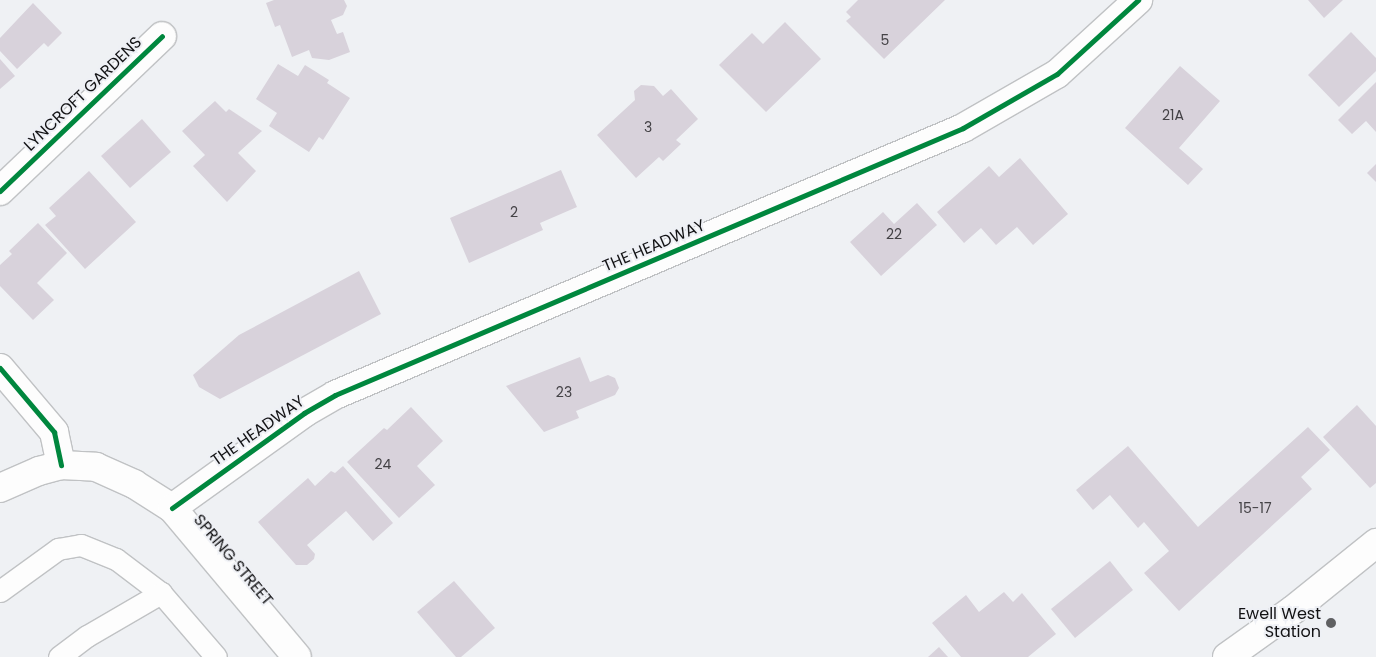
<!DOCTYPE html>
<html>
<head>
<meta charset="utf-8">
<style>
	body { margin:0 }
	#map { position:relative; width:1376px; height:657px; overflow:hidden; background:#eff1f4; font-family:Poppins,sans-serif }
	div>[style] { position:absolute }
	[style*='--x'] { left:calc(var(--x)*1px); top:calc(var(--y)*1px); width:calc(var(--w)*1px); rotate:calc(var(--a)*1deg) }
	.building>* { inset:0; background:#d8d2db }
	.roads { filter:drop-shadow(1px 0 #c0c2c4) drop-shadow(-1px 0 #c0c2c4) drop-shadow(0 1px #c0c2c4) drop-shadow(0 -1px #c0c2c4) }
	.lane>* { height:21px; margin:-10.5px; padding:0 10.5px; transform-origin:10.5px; border-radius:10.5px; background:#fdfdfd }
	.street>* { height:28px; margin:-14px; padding:0 14px; transform-origin:14px; border-radius:14px; background:#fdfdfd }
	.secondary>* { height:28px; margin:-14px; padding:0 14px; transform-origin:14px; border-radius:14px; background:#fdfdfd }
	.cycleway>* { height:5px; margin:-2.5px; padding:0 2.5px; transform-origin:2.5px; border-radius:2.5px; background:#00873e }
	.dots>* { width:14px; height:14px; translate:-50% -50%; box-sizing:border-box; border:2px solid #eef0f5; border-radius:50% }
	span { translate:-50% -50%; white-space:nowrap; text-align:center; line-height:1.15; -webkit-text-stroke:4px #eef0f5; paint-order:stroke }
	.number-label { font-size:14px; color:#444246 }
	.number-label span { -webkit-text-stroke-width:0 }
	.street-label { font-size:16px; color:#121214 }
	.poi-label { font-size:16px; color:#121214 }
	.right { translate:-100% -50%; text-align:right }
</style>
</head>
<body>
<div id="map">
	<div class="building">
		<div style="clip-path:polygon(274px 0,344px 0,347px 6px,343px 15px,331px 20px,337px 34px,343px 32px,350px 52px,329px 60px,312px 58px,309px 50px,292px 57px,280px 25px,275px 27px,266px 3px)"></div>
		<div style="clip-path:polygon(858px 0,945px 0,884px 59px,846px 21px,851px 17px,846px 12px)"></div>
		<div style="clip-path:polygon(1308px 0,1343px 0,1324px 18px)"></div>
		<div style="clip-path:polygon(33px 3px,62px 33px,48px 47px,44px 43px,17px 69px,0 51px,0 38px)"></div>
		<div style="clip-path:polygon(785px 22px,821px 59px,766px 112px,719px 65px,752px 33px,763px 44px)"></div>
		<div style="clip-path:polygon(1351px 32px,1376px 58px,1376px 71px,1339px 107px,1308px 75px)"></div>
		<div style="clip-path:polygon(0 59px,15px 76px,0 89px)"></div>
		<div style="clip-path:polygon(278px 64px,298px 76px,305px 65px,329px 80px,327px 83px,350px 98px,323px 140px,319px 137px,309px 152px,269px 126px,277px 113px,256px 99px)"></div>
		<div style="clip-path:polygon(1180px 66px,1220px 101px,1179px 148px,1203px 169px,1188px 185px,1125px 128px)"></div>
		<div style="clip-path:polygon(1376px 82px,1376px 132px,1366px 121px,1352px 134px,1338px 120px)"></div>
		<div style="clip-path:polygon(641px 85px,654px 86px,663px 96px,671px 89px,698px 119px,676px 140px,681px 144px,663px 161px,659px 157px,636px 178px,597px 135px,635px 100px,634px 91px)"></div>
		<div style="clip-path:polygon(215px 101px,226px 112px,229px 109px,262px 131px,238px 153px,256px 171px,227px 202px,193px 166px,205px 155px,182px 131px)"></div>
		<div style="clip-path:polygon(142px 119px,171px 152px,130px 188px,101px 156px)"></div>
		<div style="clip-path:polygon(1020px 158px,1068px 214px,1033px 245px,1017px 227px,996px 245px,981px 228px,964px 243px,937px 212px,989px 166px,999px 177px)"></div>
		<div style="clip-path:polygon(1376px 164px,1376px 182px,1367px 173px)"></div>
		<div style="clip-path:polygon(561px 170px,577px 207px,540px 223px,543px 230px,469px 263px,450px 218px)"></div>
		<div style="clip-path:polygon(89px 171px,136px 222px,85px 269px,45px 225px,56px 216px,49px 208px)"></div>
		<div style="clip-path:polygon(917px 203px,937px 225px,881px 276px,850px 242px,883px 212px,894px 224px)"></div>
		<div style="clip-path:polygon(38px 223px,67px 253px,37px 283px,54px 300px,33px 320px,0 286px,0 265px,12px 254px,9px 251px)"></div>
		<div style="clip-path:polygon(359px 271px,381px 314px,220px 399px,199px 387px,193px 375px,239px 335px)"></div>
		<div style="clip-path:polygon(580px 357px,590px 382px,608px 375px,615px 378px,619px 388px,615px 395px,576px 411px,579px 418px,544px 432px,506px 386px)"></div>
		<div style="clip-path:polygon(1357px 405px,1376px 426px,1376px 483px,1370px 488px,1323px 437px)"></div>
		<div style="clip-path:polygon(411px 407px,443px 441px,417px 466px,435px 485px,399px 518px,347px 462px,384px 428px,387px 430px)"></div>
		<div style="clip-path:polygon(1308px 427px,1330px 450px,1301px 477px,1312px 489px,1179px 611px,1144px 573px,1169px 551px,1144px 522px,1138px 528px,1110px 495px,1093px 510px,1076px 490px,1128px 446px,1198px 527px)"></div>
		<div style="clip-path:polygon(343px 466px,393px 523px,373px 541px,346px 511px,307px 545px,315px 554px,314px 559px,307px 565px,296px 565px,258px 522px,308px 478px,315px 486px,331px 471px,335px 473px)"></div>
		<div style="clip-path:polygon(1110px 561px,1133px 590px,1075px 638px,1051px 609px)"></div>
		<div style="clip-path:polygon(454px 581px,495px 628px,461px 657px,456px 657px,417px 612px)"></div>
		<div style="clip-path:polygon(1004px 592px,1013px 602px,1022px 593px,1056px 634px,1028px 657px,961px 657px,932px 623px,966px 595px,979px 612px)"></div>
		<div style="clip-path:polygon(939px 647px,948px 657px,928px 657px)"></div>
	</div>
	<div class="roads">
		<div class="lane">
			<div style="--x:0;--y:591;--w:72;--a:-35.9"></div>
			<div style="--x:58;--y:549;--w:23;--a:-10"></div>
			<div style="--x:81;--y:545;--w:38;--a:22"></div>
			<div style="--x:116;--y:559;--w:56;--a:37.1"></div>
			<div style="--x:161;--y:593;--w:84;--a:49.3"></div>
			<div style="--x:59;--y:657;--w:35;--a:-37"></div>
			<div style="--x:87;--y:636;--w:86;--a:-30.2"></div>
		</div>
		<div class="street">
			<div style="--x:0;--y:191;--w:224;--a:-43.7"></div>
			<div style="--x:0;--y:368;--w:84;--a:49.8"></div>
			<div style="--x:54;--y:432;--w:34;--a:78"></div>
			<div style="--x:172;--y:508;--w:163;--a:-35.7"></div>
			<div style="--x:304;--y:413;--w:36;--a:-30"></div>
			<div style="--x:335;--y:395;--w:682;--a:-23.03"></div>
			<div style="--x:963;--y:128;--w:108;--a:-29.9"></div>
			<div style="--x:1057;--y:74;--w:110;--a:-42.4"></div>
		</div>
		<div class="secondary">
			<div style="--x:0;--y:488;--w:43;--a:-23.6"></div>
			<div style="--x:39;--y:471;--w:23;--a:-15"></div>
			<div style="--x:61;--y:465;--w:35;--a:3"></div>
			<div style="--x:96;--y:467;--w:42;--a:24.1"></div>
			<div style="--x:134;--y:484;--w:45;--a:32.3"></div>
			<div style="--x:172;--y:508;--w:194;--a:50"></div>
			<div style="--x:1227;--y:657;--w:81;--a:-35.5"></div>
			<div style="--x:1293;--y:610;--w:107;--a:-38.9"></div>
		</div>
	</div>
	<div class="cycleway">
		<div style="--x:0;--y:191;--w:224;--a:-43.7"></div>
		<div style="--x:0;--y:368;--w:84;--a:49.8"></div>
		<div style="--x:54;--y:432;--w:34;--a:78"></div>
		<div style="--x:172;--y:508;--w:163;--a:-35.7"></div>
		<div style="--x:304;--y:413;--w:36;--a:-30"></div>
		<div style="--x:335;--y:395;--w:682;--a:-23.03"></div>
		<div style="--x:963;--y:128;--w:108;--a:-29.9"></div>
		<div style="--x:1057;--y:74;--w:110;--a:-42.4"></div>
	</div>
	<div class="dots">
		<div style="left:1331px;top:623px;background:#5f6062"></div>
	</div>
	<div class="number-label">
		<span style="left:885px;top:40px">5</span>
		<span style="left:1173px;top:115px">21A</span>
		<span style="left:648px;top:127px">3</span>
		<span style="left:514px;top:212px">2</span>
		<span style="left:894px;top:234px">22</span>
		<span style="left:564px;top:392px">23</span>
		<span style="left:383px;top:464px">24</span>
		<span style="left:1255px;top:508px">15-17</span>
	</div>
	<div class="street-label">
		<span style="left:83px;top:94px;rotate:-44deg">LYNCROFT GARDENS</span>
		<span style="left:654px;top:246px;rotate:-23deg">THE HEADWAY</span>
		<span style="left:258px;top:431px;rotate:-35deg">THE HEADWAY</span>
		<span style="left:233px;top:560px;rotate:50deg">SPRING STREET</span>
	</div>
	<div class="poi-label">
		<span class="right" style="left:1321px;top:623px">Ewell West<br>Station</span>
	</div>
</div>
</body>
</html>
